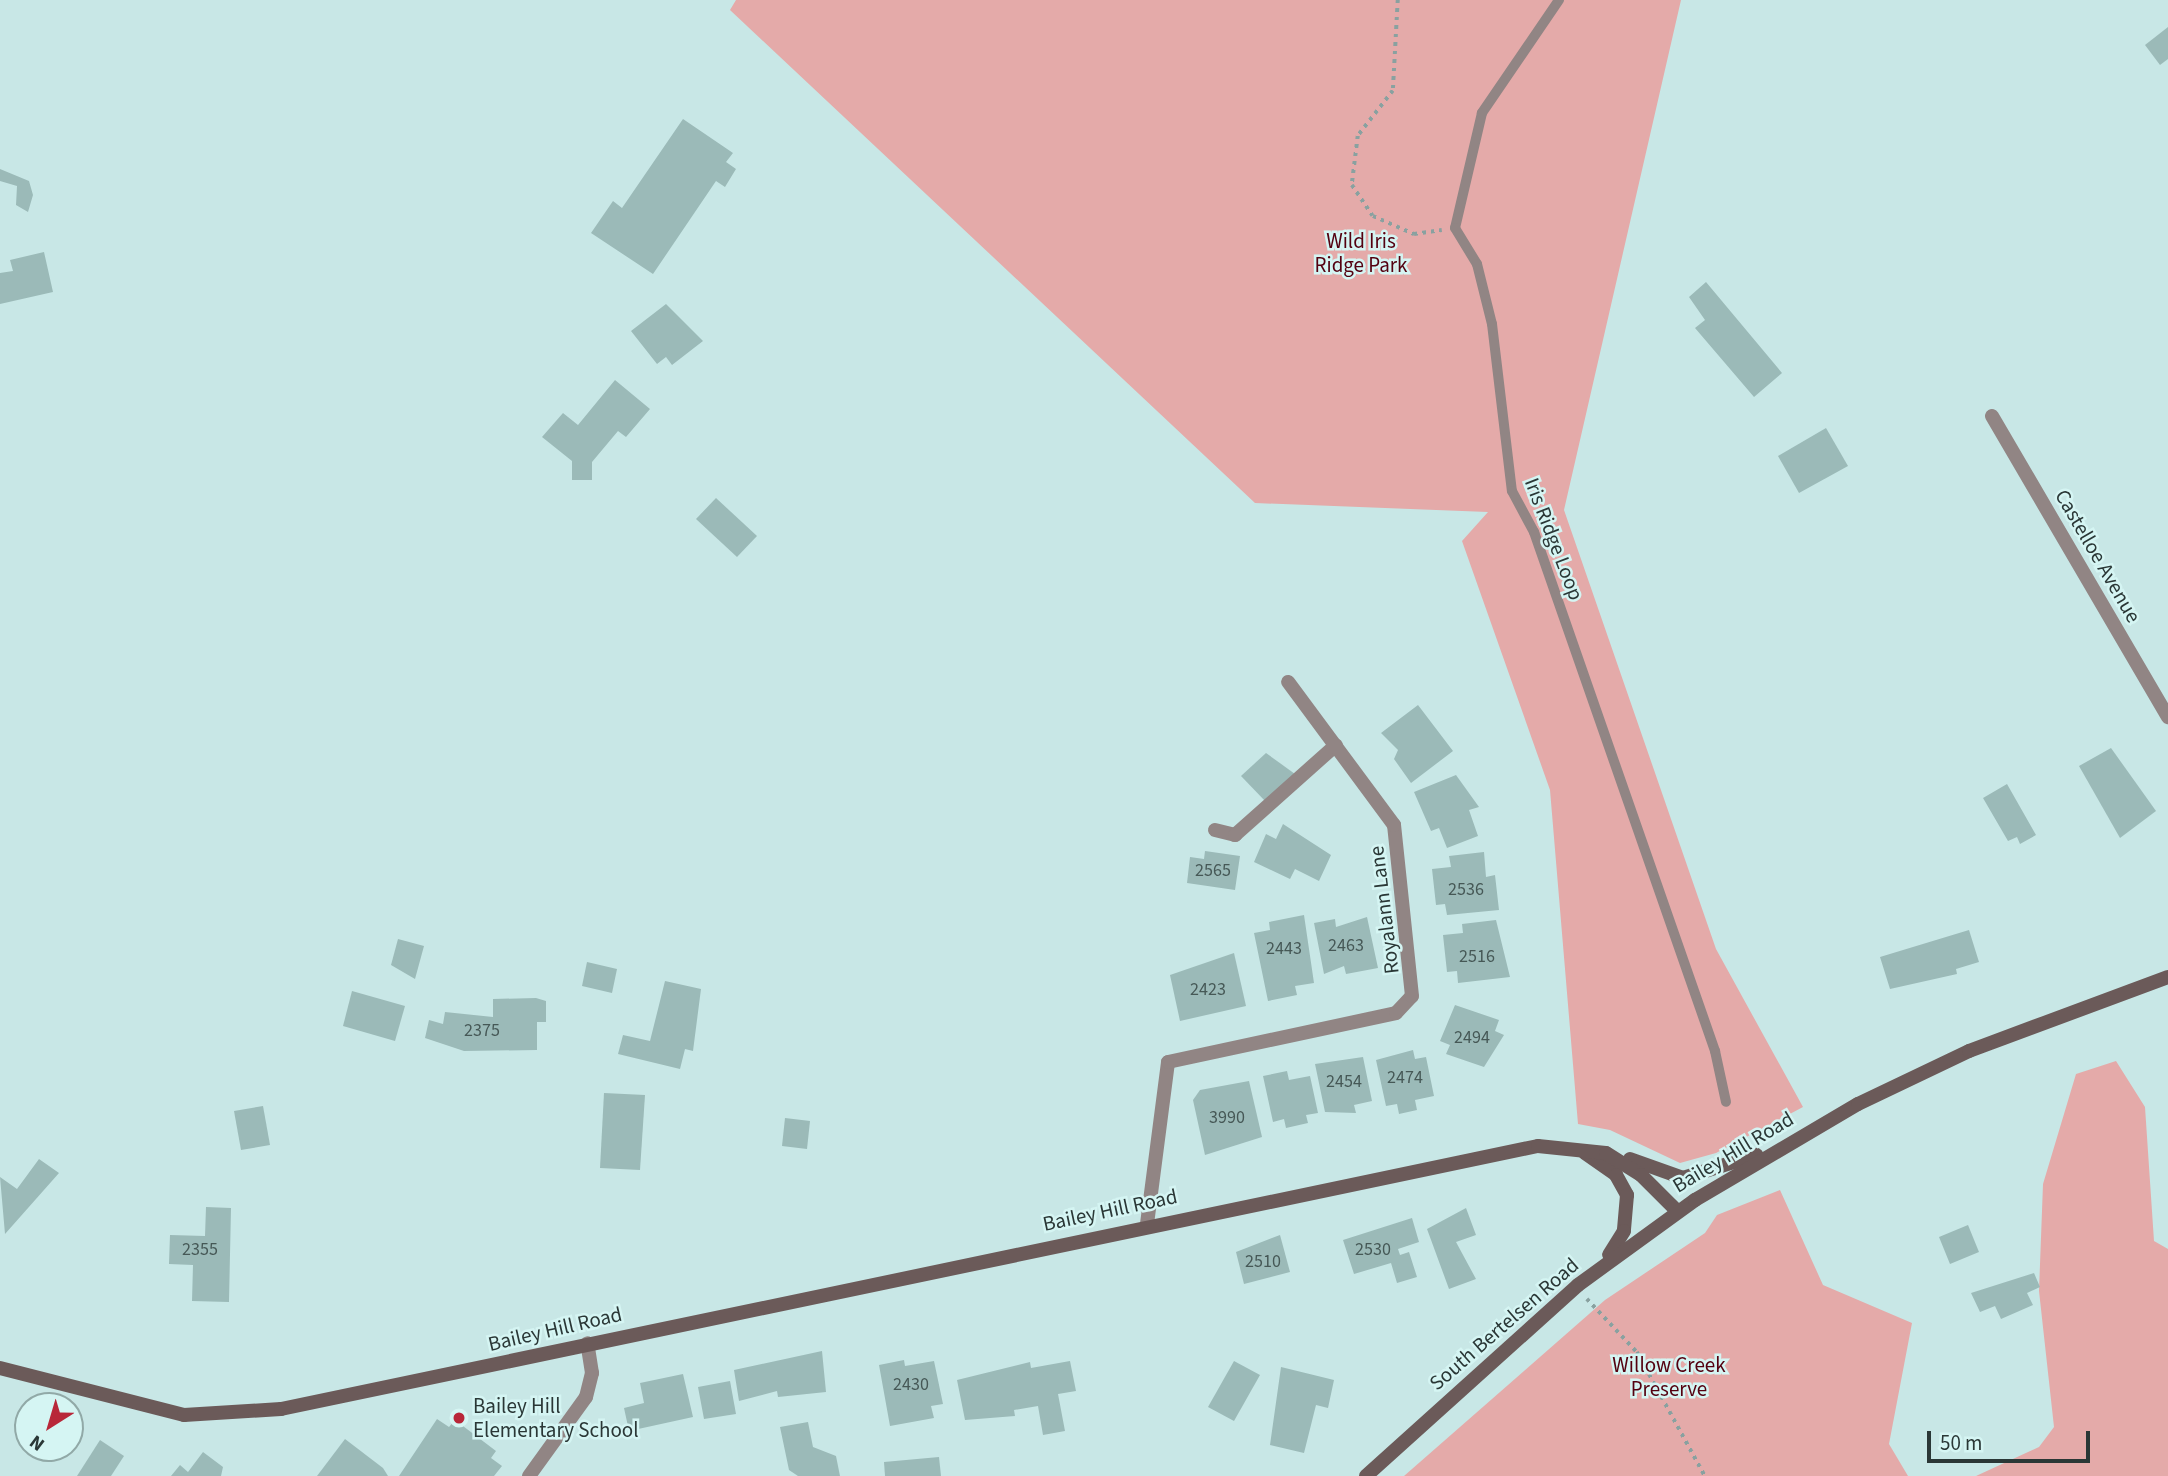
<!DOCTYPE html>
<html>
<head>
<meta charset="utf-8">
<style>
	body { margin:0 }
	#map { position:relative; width:2168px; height:1476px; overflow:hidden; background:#c8e7e6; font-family:"Source Sans 3",sans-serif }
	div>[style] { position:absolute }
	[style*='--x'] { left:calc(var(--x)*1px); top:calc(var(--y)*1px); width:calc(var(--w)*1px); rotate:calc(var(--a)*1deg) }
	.green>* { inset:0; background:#e4aaa9 }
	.building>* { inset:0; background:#9bbab8 }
	.path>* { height:3.5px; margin-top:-1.75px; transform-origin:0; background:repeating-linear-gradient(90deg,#89a1a0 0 3.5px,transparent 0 8.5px) }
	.service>* { height:10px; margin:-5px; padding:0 5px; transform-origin:5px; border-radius:5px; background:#918584 }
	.minor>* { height:14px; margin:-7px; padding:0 7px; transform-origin:7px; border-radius:7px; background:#918584 }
	.secondary>* { height:14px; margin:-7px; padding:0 7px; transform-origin:7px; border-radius:7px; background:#6b5a59 }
	.dots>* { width:19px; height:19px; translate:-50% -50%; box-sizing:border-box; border:4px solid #d5f5f3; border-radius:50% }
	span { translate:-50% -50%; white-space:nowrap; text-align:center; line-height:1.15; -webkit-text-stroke:5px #d5f5f3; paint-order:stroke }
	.number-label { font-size:18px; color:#465856 }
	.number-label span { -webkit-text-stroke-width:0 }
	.park-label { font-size:21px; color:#540110 }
	.street-label { font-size:21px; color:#2a3736 }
	.poi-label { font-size:21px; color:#2a3736 }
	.left { translate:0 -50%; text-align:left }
	.north { position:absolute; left:14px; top:1392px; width:70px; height:70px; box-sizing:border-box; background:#d5f5f3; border:2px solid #91a9a7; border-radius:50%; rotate:217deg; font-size:19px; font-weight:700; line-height:28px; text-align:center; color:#2a3736 }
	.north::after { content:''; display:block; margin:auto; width:24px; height:32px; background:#b82739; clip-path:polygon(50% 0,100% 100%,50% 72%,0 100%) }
	.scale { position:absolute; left:1927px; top:1431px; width:163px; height:32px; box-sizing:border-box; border:4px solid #2a3736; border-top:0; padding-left:9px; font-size:21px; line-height:24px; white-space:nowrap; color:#2a3736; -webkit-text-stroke:5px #d5f5f3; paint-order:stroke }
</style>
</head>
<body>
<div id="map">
	<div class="green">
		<div style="clip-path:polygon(736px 0,1681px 0,1564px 510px,1716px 949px,1803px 1107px,1716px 1153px,1680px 1163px,1610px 1130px,1578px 1124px,1550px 790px,1462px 541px,1488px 512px,1255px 503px,730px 10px)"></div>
		<div style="clip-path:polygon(2116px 1061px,2145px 1107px,2154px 1241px,2168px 1249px,2168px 1476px,1976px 1476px,2039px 1447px,2054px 1427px,2039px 1291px,2043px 1184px,2076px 1074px)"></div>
		<div style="clip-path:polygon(1780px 1190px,1823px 1285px,1912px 1323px,1889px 1444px,1908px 1476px,1404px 1476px,1605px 1300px,1705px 1233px,1717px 1215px)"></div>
	</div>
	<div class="building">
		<div style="clip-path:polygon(2168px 27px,2168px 59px,2160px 65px,2145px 45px)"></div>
		<div style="clip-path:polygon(683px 119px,733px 153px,726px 162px,736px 169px,725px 187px,716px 181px,653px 274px,591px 233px,613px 201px,622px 208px)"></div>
		<div style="clip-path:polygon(0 169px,29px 181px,33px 195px,28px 212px,16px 205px,17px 186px,0 181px)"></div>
		<div style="clip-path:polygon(44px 252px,53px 292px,0 304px,0 273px,13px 271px,10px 260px)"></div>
		<div style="clip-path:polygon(1706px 282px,1782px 373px,1754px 397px,1695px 328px,1705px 320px,1689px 297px)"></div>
		<div style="clip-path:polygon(666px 304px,703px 341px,672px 365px,666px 357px,657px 364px,631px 331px)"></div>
		<div style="clip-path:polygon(615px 380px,650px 409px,626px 437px,618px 431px,592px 462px,592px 480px,572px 480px,572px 461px,542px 437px,563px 413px,578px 425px)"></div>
		<div style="clip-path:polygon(1826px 428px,1848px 466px,1799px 493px,1778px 456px)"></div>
		<div style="clip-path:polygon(716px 498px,757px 536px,737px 557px,696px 519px)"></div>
		<div style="clip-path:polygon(1418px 705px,1453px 751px,1411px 783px,1394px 759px,1398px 750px,1381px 733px)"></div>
		<div style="clip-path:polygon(2111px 748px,2156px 811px,2120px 838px,2079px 766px)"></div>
		<div style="clip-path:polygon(1266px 753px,1295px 774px,1266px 802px,1241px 776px)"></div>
		<div style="clip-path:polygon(1456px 775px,1479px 807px,1469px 810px,1478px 836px,1447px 848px,1439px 828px,1431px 831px,1414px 792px)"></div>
		<div style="clip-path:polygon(2007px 784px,2036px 835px,2020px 844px,2017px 837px,2008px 841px,1983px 798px)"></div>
		<div style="clip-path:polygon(1283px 824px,1331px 855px,1319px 881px,1295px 869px,1290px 879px,1254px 862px,1266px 834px,1276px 839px)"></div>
		<div style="clip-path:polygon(1205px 851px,1240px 856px,1235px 890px,1187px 883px,1190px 857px,1204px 859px)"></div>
		<div style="clip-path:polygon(1484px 852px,1486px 877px,1495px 875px,1499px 910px,1447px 915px,1445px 904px,1436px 905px,1432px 869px,1451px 867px,1449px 856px)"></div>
		<div style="clip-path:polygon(1304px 915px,1314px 983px,1295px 986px,1297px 995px,1268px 1001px,1254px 933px,1270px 930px,1269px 922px)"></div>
		<div style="clip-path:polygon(1367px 917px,1378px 968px,1346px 974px,1344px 966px,1324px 974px,1314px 923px,1335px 919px,1336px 927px)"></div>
		<div style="clip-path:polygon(1496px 920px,1510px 977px,1458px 983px,1457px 971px,1447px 972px,1443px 935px,1463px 933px,1462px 924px)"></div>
		<div style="clip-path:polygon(1969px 930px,1979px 962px,1956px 969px,1957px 974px,1890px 989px,1880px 957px)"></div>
		<div style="clip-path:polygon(398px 939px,424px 946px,415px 979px,391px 965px)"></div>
		<div style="clip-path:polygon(1234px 953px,1246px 1006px,1180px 1021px,1170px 975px)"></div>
		<div style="clip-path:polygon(587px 962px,617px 969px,612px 993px,582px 986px)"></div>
		<div style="clip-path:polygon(665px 981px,701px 989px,693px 1051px,685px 1049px,680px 1069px,618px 1054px,623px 1035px,650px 1041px)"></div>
		<div style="clip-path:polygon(352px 991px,405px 1006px,395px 1041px,343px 1026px)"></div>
		<div style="clip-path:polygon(536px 998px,546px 1001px,546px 1022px,537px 1022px,537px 1050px,464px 1051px,425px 1038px,429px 1020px,443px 1024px,445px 1012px,493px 1017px,493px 999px)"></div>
		<div style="clip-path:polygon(1455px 1005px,1499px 1020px,1495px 1031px,1504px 1035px,1484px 1067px,1446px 1054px,1450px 1045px,1440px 1041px)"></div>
		<div style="clip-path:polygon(1413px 1050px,1415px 1059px,1426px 1057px,1434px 1096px,1415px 1100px,1417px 1110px,1399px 1114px,1397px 1104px,1386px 1106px,1376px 1060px)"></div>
		<div style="clip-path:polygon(1363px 1057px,1372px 1101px,1354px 1105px,1356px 1113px,1325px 1112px,1315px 1064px)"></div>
		<div style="clip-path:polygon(1287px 1071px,1289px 1080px,1310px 1076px,1318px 1113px,1306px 1115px,1308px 1123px,1286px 1128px,1284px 1119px,1273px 1122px,1263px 1076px)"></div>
		<div style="clip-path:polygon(1249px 1081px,1262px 1137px,1205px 1155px,1193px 1100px,1200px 1090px)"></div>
		<div style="clip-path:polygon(604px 1093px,645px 1095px,640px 1170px,600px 1168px)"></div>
		<div style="clip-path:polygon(263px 1106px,270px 1145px,241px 1150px,234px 1111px)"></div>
		<div style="clip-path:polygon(785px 1118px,810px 1121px,807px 1149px,782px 1146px)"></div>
		<div style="clip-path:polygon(39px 1159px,59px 1173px,5px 1234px,0 1177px,17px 1189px)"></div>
		<div style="clip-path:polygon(206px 1207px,231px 1208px,229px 1302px,192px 1301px,193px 1265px,169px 1264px,170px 1235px,205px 1236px)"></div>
		<div style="clip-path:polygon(1466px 1208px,1476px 1235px,1456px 1242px,1476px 1279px,1449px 1289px,1427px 1229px)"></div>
		<div style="clip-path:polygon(1412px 1218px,1419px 1242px,1398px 1249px,1400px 1255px,1409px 1252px,1417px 1277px,1397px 1283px,1391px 1263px,1354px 1274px,1343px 1240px)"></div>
		<div style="clip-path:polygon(1968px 1225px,1979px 1252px,1950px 1264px,1939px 1237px)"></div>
		<div style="clip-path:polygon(1280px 1235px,1290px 1272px,1244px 1284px,1236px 1252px)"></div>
		<div style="clip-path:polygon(2034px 1273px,2040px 1287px,2027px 1293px,2033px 1305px,2001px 1319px,1995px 1306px,1980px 1312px,1971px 1293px)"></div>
		<div style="clip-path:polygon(822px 1351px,826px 1392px,778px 1397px,777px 1391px,739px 1401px,734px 1370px)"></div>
		<div style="clip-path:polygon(904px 1360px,905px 1366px,934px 1361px,943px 1404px,931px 1406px,934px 1418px,890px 1426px,879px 1365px)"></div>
		<div style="clip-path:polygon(1070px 1361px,1076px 1391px,1058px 1394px,1065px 1431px,1043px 1435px,1038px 1406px,1014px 1410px,1015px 1416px,965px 1420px,957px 1380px,1030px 1362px,1031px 1368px)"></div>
		<div style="clip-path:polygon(1234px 1361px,1260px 1375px,1234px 1421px,1208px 1407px)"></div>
		<div style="clip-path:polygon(1281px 1367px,1334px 1380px,1328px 1408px,1316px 1405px,1304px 1453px,1270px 1445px)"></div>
		<div style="clip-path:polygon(683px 1374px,693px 1417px,629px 1431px,624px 1408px,644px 1403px,640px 1383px)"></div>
		<div style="clip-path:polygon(730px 1381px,736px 1414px,704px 1419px,698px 1387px)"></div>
		<div style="clip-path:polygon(437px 1419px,449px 1427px,455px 1420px,496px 1451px,491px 1458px,502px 1466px,494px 1476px,399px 1476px)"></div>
		<div style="clip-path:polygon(808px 1422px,813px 1447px,836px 1456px,840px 1476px,798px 1476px,789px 1470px,780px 1427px)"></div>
		<div style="clip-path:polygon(345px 1439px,383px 1468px,388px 1476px,317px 1476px)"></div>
		<div style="clip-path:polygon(100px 1440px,124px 1456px,111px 1476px,77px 1476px)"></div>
		<div style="clip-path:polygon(203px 1452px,223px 1467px,221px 1476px,171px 1476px,180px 1465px,188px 1472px)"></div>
		<div style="clip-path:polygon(939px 1457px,941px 1476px,885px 1476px,884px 1462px)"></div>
	</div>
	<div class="path">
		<div style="--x:1398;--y:0;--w:91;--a:93.1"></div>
		<div style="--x:1393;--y:91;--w:57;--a:127.9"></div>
		<div style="--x:1358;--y:136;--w:49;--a:97"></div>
		<div style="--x:1352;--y:185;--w:37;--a:56"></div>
		<div style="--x:1373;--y:216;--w:45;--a:23.7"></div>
		<div style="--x:1414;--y:234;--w:28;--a:-8"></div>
		<div style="--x:1587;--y:1299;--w:73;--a:46.7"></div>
		<div style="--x:1637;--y:1352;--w:141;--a:61.3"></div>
	</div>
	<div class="service">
		<div style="--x:1559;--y:0;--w:137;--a:124.3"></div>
		<div style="--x:1482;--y:113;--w:118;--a:103.2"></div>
		<div style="--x:1455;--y:228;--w:42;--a:58.6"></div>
		<div style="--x:1477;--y:264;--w:62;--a:76"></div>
		<div style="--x:1492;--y:324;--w:168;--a:83.2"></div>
		<div style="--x:1512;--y:491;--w:47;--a:61.8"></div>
		<div style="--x:1534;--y:532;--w:550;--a:70.77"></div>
		<div style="--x:1715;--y:1051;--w:52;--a:77.8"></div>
	</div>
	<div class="minor">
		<div style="--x:1992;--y:416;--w:349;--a:59.7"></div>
		<div style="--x:1215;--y:830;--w:21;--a:14"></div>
		<div style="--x:1235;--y:835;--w:135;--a:-41.7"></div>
		<div style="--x:1147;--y:1224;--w:163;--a:-82.6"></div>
		<div style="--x:1168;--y:1062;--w:233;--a:-12.1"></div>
		<div style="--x:1396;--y:1013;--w:23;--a:-47"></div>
		<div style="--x:1412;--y:996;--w:172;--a:-96"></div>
		<div style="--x:1394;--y:825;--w:178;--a:-126.5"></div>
		<div style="--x:529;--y:1476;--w:97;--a:-54.2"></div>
		<div style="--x:586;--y:1397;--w:25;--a:-76"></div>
		<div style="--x:592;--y:1373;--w:30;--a:-99"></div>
	</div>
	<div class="secondary">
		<div style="--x:1585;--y:1153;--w:38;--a:35"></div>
		<div style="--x:1616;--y:1175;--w:23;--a:61"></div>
		<div style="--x:1627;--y:1195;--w:36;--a:95"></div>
		<div style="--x:1624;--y:1231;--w:28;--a:122"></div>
		<div style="--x:1630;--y:1159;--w:56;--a:19.7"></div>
		<div style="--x:1683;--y:1178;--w:77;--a:-17.5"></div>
		<div style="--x:0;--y:1368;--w:190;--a:14.3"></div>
		<div style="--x:184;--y:1415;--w:97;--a:-3.5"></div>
		<div style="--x:281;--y:1409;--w:1284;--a:-11.82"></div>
		<div style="--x:1538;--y:1146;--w:68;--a:5.9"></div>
		<div style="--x:1606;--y:1153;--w:41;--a:32.2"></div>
		<div style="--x:1641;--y:1175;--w:51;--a:45"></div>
		<div style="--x:1366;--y:1476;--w:285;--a:-42"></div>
		<div style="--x:1578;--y:1285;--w:145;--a:-36"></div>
		<div style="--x:1695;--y:1200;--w:189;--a:-30.5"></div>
		<div style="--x:1858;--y:1104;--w:123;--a:-25.5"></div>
		<div style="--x:1969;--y:1051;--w:212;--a:-20.4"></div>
	</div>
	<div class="dots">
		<div style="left:459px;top:1418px;background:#b82739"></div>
	</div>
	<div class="number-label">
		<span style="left:1213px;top:871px">2565</span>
		<span style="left:1466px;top:890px">2536</span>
		<span style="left:1346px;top:946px">2463</span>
		<span style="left:1284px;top:949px">2443</span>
		<span style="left:1477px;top:957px">2516</span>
		<span style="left:1208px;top:990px">2423</span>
		<span style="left:482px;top:1031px">2375</span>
		<span style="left:1472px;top:1038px">2494</span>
		<span style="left:1405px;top:1078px">2474</span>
		<span style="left:1344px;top:1082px">2454</span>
		<span style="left:1227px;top:1118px">3990</span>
		<span style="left:200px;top:1250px">2355</span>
		<span style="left:1373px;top:1250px">2530</span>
		<span style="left:1263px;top:1262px">2510</span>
		<span style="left:911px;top:1385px">2430</span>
	</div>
	<div class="park-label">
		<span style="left:1361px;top:253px">Wild Iris<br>Ridge Park</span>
		<span style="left:1669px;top:1377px">Willow Creek<br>Preserve</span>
	</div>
	<div class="street-label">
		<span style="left:1554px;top:539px;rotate:69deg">Iris Ridge Loop</span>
		<span style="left:2098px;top:556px;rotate:60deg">Castelloe Avenue</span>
		<span style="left:1384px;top:910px;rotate:-97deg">Royalann Lane</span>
		<span style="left:1733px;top:1152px;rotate:-31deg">Bailey Hill Road</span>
		<span style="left:1110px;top:1210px;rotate:-12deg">Bailey Hill Road</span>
		<span style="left:1504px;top:1324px;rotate:-41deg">South Bertelsen Road</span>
		<span style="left:555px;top:1329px;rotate:-13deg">Bailey Hill Road</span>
	</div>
	<div class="poi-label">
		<span class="left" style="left:473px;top:1418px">Bailey Hill<br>Elementary School</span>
	</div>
	<div class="north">N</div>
	<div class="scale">50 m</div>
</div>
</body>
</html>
